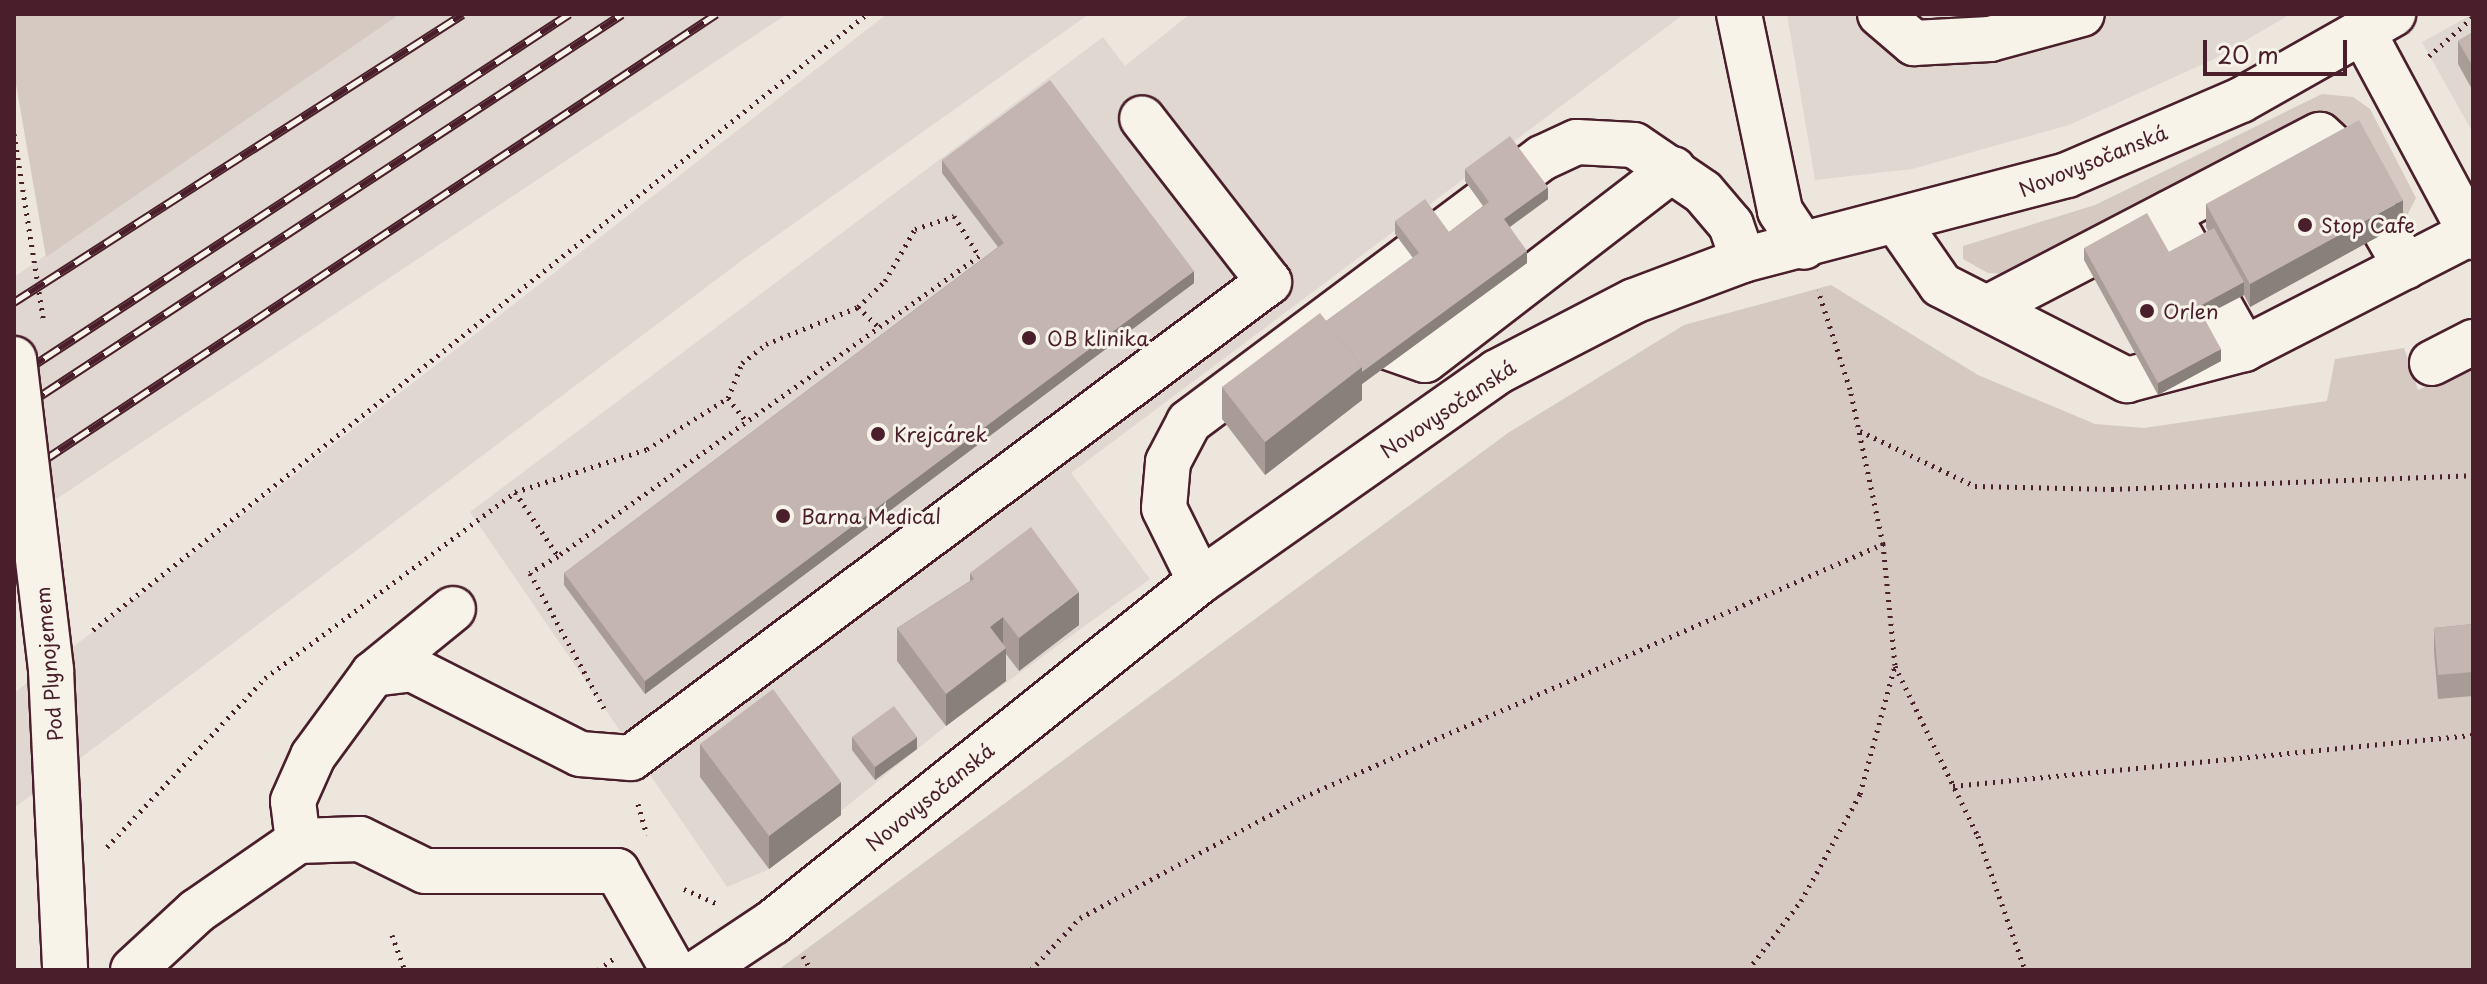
<!DOCTYPE html>
<html>
<head>
<meta charset="utf-8">
<style>
	body { margin:0 }
	#map { position:relative; width:2487px; height:984px; overflow:hidden; background:#ece6dd; font-family:"Playpen Sans",sans-serif }
	div>[style] { position:absolute }
	[style*='--x'] { left:calc(var(--x)*1px); top:calc(var(--y)*1px); width:calc(var(--w)*1px); rotate:calc(var(--a)*1deg) }
	.built>* { inset:0; background:#e0d7d0 }
	.green>* { inset:0; background:#d5c9c2 }
	.path>* { height:5px; margin-top:-2.5px; transform-origin:0; background:repeating-linear-gradient(90deg,#4a1f2b 0 2px,transparent 0 8px) }
	.roads { filter:drop-shadow(2px 0 #4a1f2b) drop-shadow(-2px 0 #4a1f2b) drop-shadow(0 2px #4a1f2b) drop-shadow(0 -2px #4a1f2b) }
	.minor>* { height:44px; margin:-22px; padding:0 22px; transform-origin:22px; border-radius:22px; background:#f7f3e8 }
	.major>* { height:44px; margin:-22px; padding:0 22px; transform-origin:22px; border-radius:22px; background:#f7f3e8 }
	.rail>* { height:9px; margin-top:-4.5px; transform-origin:0; background:repeating-linear-gradient(90deg,#f7f3e8 0 18px,#4a1f2b 0 36px); box-sizing:border-box; border-block:2px solid #4a1f2b }
	.path-bridge>* { height:5px; margin-top:-2.5px; transform-origin:0; background:repeating-linear-gradient(90deg,#4a1f2b 0 2px,transparent 0 8px) }
	.bridges { filter:drop-shadow(2px 0 #4a1f2b) drop-shadow(-2px 0 #4a1f2b) drop-shadow(0 2px #4a1f2b) drop-shadow(0 -2px #4a1f2b) }
	.major-bridge>* { height:44px; margin:-22px; padding:0 22px; transform-origin:22px; border-radius:22px; background:#f7f3e8 }
	.wall>* { inset:0; background:#a99c97 }
	.shaded-wall>* { inset:0; background:#897f7b }
	.building>* { inset:0; background:#c4b5b0 }
	.dots>* { width:22px; height:22px; translate:-50% -50%; box-sizing:border-box; border:4px solid #f7f3e8; border-radius:50% }
	span { translate:-50% -50%; white-space:nowrap; text-align:center; line-height:1.15; -webkit-text-stroke:6px #f7f3e8; paint-order:stroke }
	.street-label { font-size:20px; color:#4a1f2b }
	.poi-label { font-size:20px; color:#4a1f2b }
	.left { translate:0 -50%; text-align:left }
	.frame { position:absolute; inset:0; border:16px solid #4a1f2b; pointer-events:none }
	.scale { position:absolute; left:2203px; top:40px; width:144px; height:36px; box-sizing:border-box; border:4px solid #4a1f2b; border-top:0; padding-left:10px; font-size:24px; line-height:28px; white-space:nowrap; color:#4a1f2b; -webkit-text-stroke:6px #f7f3e8; paint-order:stroke }
</style>
</head>
<body>
<div id="map">
	<div class="built">
		<div style="clip-path:polygon(400px 14px,787px 14px,14px 527px,14px 277px)"></div>
		<div style="clip-path:polygon(887px 14px,1089px 14px,745px 258px,14px 808px,14px 693px)"></div>
		<div style="clip-path:polygon(1190px 14px,1684px 14px,1071px 473px,1150px 579px,946px 726px,769px 869px,727px 887px,470px 512px,1103px 37px,1125px 66px)"></div>
		<div style="clip-path:polygon(1787px 14px,2291px 14px,2212px 60px,2069px 125px,1912px 169px,1815px 180px)"></div>
		<div style="clip-path:polygon(2473px 14px,2473px 133px,2422px 42px)"></div>
	</div>
	<div class="green">
		<div style="clip-path:polygon(14px 14px,400px 14px,46px 257px,14px 73px)"></div>
		<div style="clip-path:polygon(2322px 94px,2353px 97px,2370px 109px,2416px 198px,2403px 223px,2348px 125px,2323px 114px,2015px 274px,1988px 273px,1963px 259px,1963px 246px,2095px 205px)"></div>
		<div style="clip-path:polygon(1831px 285px,1978px 375px,2095px 424px,2144px 428px,2327px 401px,2335px 359px,2404px 348px,2418px 390px,2471px 366px,2473px 970px,778px 970px,1508px 433px,1684px 325px)"></div>
	</div>
	<div class="path">
		<div style="--x:2429;--y:56;--w:59;--a:-41.6"></div>
		<div style="--x:858;--y:307;--w:29;--a:44"></div>
		<div style="--x:728;--y:398;--w:31;--a:52"></div>
		<div style="--x:1860;--y:431;--w:127;--a:25.6"></div>
		<div style="--x:1975;--y:486;--w:137;--a:1.3"></div>
		<div style="--x:2112;--y:489;--w:361;--a:-2.2"></div>
		<div style="--x:515;--y:492;--w:77;--a:56.1"></div>
		<div style="--x:558;--y:556;--w:33;--a:149"></div>
		<div style="--x:530;--y:573;--w:154;--a:61.3"></div>
		<div style="--x:93;--y:630;--w:989;--a:-38.52"></div>
		<div style="--x:1895;--y:666;--w:189;--a:64"></div>
		<div style="--x:1978;--y:836;--w:142;--a:70.7"></div>
		<div style="--x:1953;--y:786;--w:522;--a:-5.6"></div>
		<div style="--x:638;--y:804;--w:32;--a:74"></div>
		<div style="--x:107;--y:847;--w:231;--a:-46.9"></div>
		<div style="--x:265;--y:678;--w:312;--a:-36.6"></div>
		<div style="--x:515;--y:492;--w:139;--a:-18"></div>
		<div style="--x:647;--y:449;--w:96;--a:-32.2"></div>
		<div style="--x:728;--y:398;--w:38;--a:-68"></div>
		<div style="--x:742;--y:363;--w:31;--a:-38"></div>
		<div style="--x:766;--y:344;--w:99;--a:-21.9"></div>
		<div style="--x:858;--y:307;--w:37;--a:-44"></div>
		<div style="--x:885;--y:281;--w:60;--a:-60"></div>
		<div style="--x:915;--y:229;--w:41;--a:-18.4"></div>
		<div style="--x:954;--y:216;--w:47;--a:58"></div>
		<div style="--x:979;--y:256;--w:517;--a:144.53"></div>
		<div style="--x:684;--y:889;--w:37;--a:24"></div>
		<div style="--x:392;--y:935;--w:37;--a:70"></div>
		<div style="--x:803;--y:956;--w:16;--a:60"></div>
		<div style="--x:598;--y:970;--w:19;--a:-36"></div>
		<div style="--x:1031;--y:970;--w:71;--a:-46.7"></div>
		<div style="--x:1080;--y:918;--w:254;--a:-28.5"></div>
		<div style="--x:1303;--y:797;--w:633;--a:-23.57"></div>
		<div style="--x:1748;--y:970;--w:87;--a:-52.5"></div>
		<div style="--x:1801;--y:901;--w:122;--a:-61.1"></div>
		<div style="--x:1860;--y:794;--w:134;--a:-74.8"></div>
		<div style="--x:1895;--y:665;--w:122;--a:-95.7"></div>
		<div style="--x:1883;--y:544;--w:158;--a:-102"></div>
		<div style="--x:1850;--y:389;--w:104;--a:-107.9"></div>
	</div>
	<div class="roads">
		<div class="minor">
			<div style="--x:1739;--y:14;--w:201;--a:78.2"></div>
			<div style="--x:1780;--y:211;--w:43;--a:56.3"></div>
			<div style="--x:1880;--y:14;--w:45;--a:40.5"></div>
			<div style="--x:1914;--y:43;--w:76;--a:-3"></div>
			<div style="--x:1990;--y:39;--w:95;--a:-15.2"></div>
			<div style="--x:2362;--y:30;--w:235;--a:61.8"></div>
			<div style="--x:2168;--y:214;--w:155;--a:60.6"></div>
			<div style="--x:1898;--y:223;--w:75;--a:55.3"></div>
			<div style="--x:1941;--y:285;--w:209;--a:27.1"></div>
			<div style="--x:2127;--y:380;--w:121;--a:-14.8"></div>
			<div style="--x:2244;--y:349;--w:255;--a:-27.1"></div>
			<div style="--x:1987;--y:308;--w:375;--a:-27.5"></div>
			<div style="--x:2320;--y:135;--w:28;--a:42"></div>
			<div style="--x:2341;--y:154;--w:130;--a:60.1"></div>
			<div style="--x:1350;--y:334;--w:79;--a:19.1"></div>
			<div style="--x:1425;--y:360;--w:313;--a:-37.6"></div>
			<div style="--x:2432;--y:363;--w:46;--a:-27.1"></div>
			<div style="--x:1200;--y:581;--w:81;--a:-116.3"></div>
			<div style="--x:1164;--y:508;--w:46;--a:-85"></div>
			<div style="--x:1168;--y:462;--w:45;--a:-62.3"></div>
			<div style="--x:1189;--y:422;--w:441;--a:-36.8"></div>
			<div style="--x:1542;--y:158;--w:38;--a:-25"></div>
			<div style="--x:1577;--y:142;--w:57;--a:3"></div>
			<div style="--x:1634;--y:145;--w:83;--a:34.3"></div>
			<div style="--x:1703;--y:192;--w:43;--a:49.7"></div>
			<div style="--x:1731;--y:225;--w:37;--a:71"></div>
			<div style="--x:373;--y:674;--w:103;--a:-39.1"></div>
			<div style="--x:298;--y:841;--w:40;--a:-97.1"></div>
			<div style="--x:293;--y:801;--w:49;--a:-66"></div>
			<div style="--x:313;--y:756;--w:102;--a:-53.8"></div>
			<div style="--x:373;--y:674;--w:39;--a:-7"></div>
			<div style="--x:412;--y:669;--w:188;--a:26.8"></div>
			<div style="--x:580;--y:754;--w:51;--a:4.5"></div>
			<div style="--x:631;--y:758;--w:796;--a:-36.73"></div>
			<div style="--x:1269;--y:282;--w:207;--a:-127.8"></div>
			<div style="--x:133;--y:970;--w:87;--a:-42.7"></div>
			<div style="--x:197;--y:911;--w:123;--a:-34.7"></div>
			<div style="--x:298;--y:841;--w:62;--a:-1.8"></div>
			<div style="--x:360;--y:839;--w:72;--a:26.2"></div>
			<div style="--x:425;--y:871;--w:192;--a:0"></div>
			<div style="--x:617;--y:871;--w:114;--a:60.5"></div>
		</div>
		<div class="major">
			<div style="--x:701;--y:970;--w:87;--a:-33.7"></div>
			<div style="--x:773;--y:922;--w:546;--a:-38.61"></div>
			<div style="--x:1200;--y:581;--w:363;--a:-35.1"></div>
			<div style="--x:1497;--y:372;--w:154;--a:-27.4"></div>
			<div style="--x:1634;--y:301;--w:116;--a:-20.6"></div>
			<div style="--x:1743;--y:260;--w:335;--a:-14.7"></div>
			<div style="--x:2067;--y:175;--w:189;--a:-23.3"></div>
			<div style="--x:2241;--y:100;--w:175;--a:-29.5"></div>
		</div>
	</div>
	<div class="rail">
		<div style="--x:14;--y:302;--w:533;--a:-32.68"></div>
		<div style="--x:14;--y:378;--w:664;--a:-33.26"></div>
		<div style="--x:14;--y:413;--w:727;--a:-33.27"></div>
		<div style="--x:14;--y:480;--w:843;--a:-33.58"></div>
	</div>
	<div class="path-bridge">
		<div style="--x:14;--y:134;--w:191;--a:81"></div>
	</div>
	<div class="bridges">
		<div class="major-bridge">
			<div style="--x:14;--y:359;--w:313;--a:83.2"></div>
			<div style="--x:51;--y:670;--w:300;--a:87.3"></div>
		</div>
	</div>
	<div class="wall">
		<div style="clip-path:polygon(2473px 32px,2473px 91px,2458px 64px,2458px 41px)"></div>
		<div style="clip-path:polygon(942px 160px,1194px 283px,645px 694px,564px 585px,564px 573px,998px 247px,942px 173px)"></div>
		<div style="clip-path:polygon(1465px 169px,1548px 199px,1510px 227px,1527px 263px,1362px 384px,1362px 400px,1265px 475px,1222px 419px,1222px 387px,1326px 321px,1413px 258px,1395px 234px,1395px 221px,1449px 232px,1483px 206px,1465px 181px)"></div>
		<div style="clip-path:polygon(2206px 204px,2403px 223px,2250px 307px,2244px 295px,2203px 316px,2221px 361px,2158px 395px,2084px 260px,2084px 248px,2169px 252px,2208px 231px,2206px 227px)"></div>
		<div style="clip-path:polygon(970px 573px,1079px 625px,1019px 671px,1006px 654px,1006px 681px,946px 726px,897px 661px,897px 628px,970px 581px)"></div>
		<div style="clip-path:polygon(2473px 624px,2473px 696px,2438px 699px,2434px 651px,2434px 628px)"></div>
		<div style="clip-path:polygon(852px 737px,917px 749px,875px 780px,852px 750px)"></div>
		<div style="clip-path:polygon(700px 744px,841px 815px,769px 869px,700px 777px)"></div>
	</div>
	<div class="shaded-wall">
		<div style="clip-path:polygon(1548px 187px,1548px 199px,1504px 231px,1504px 219px)"></div>
		<div style="clip-path:polygon(2403px 200px,2403px 223px,2250px 307px,2250px 284px)"></div>
		<div style="clip-path:polygon(1527px 251px,1527px 263px,1362px 384px,1362px 400px,1265px 475px,1265px 442px,1362px 367px)"></div>
		<div style="clip-path:polygon(1194px 271px,1194px 283px,645px 694px,645px 681px)"></div>
		<div style="clip-path:polygon(2244px 282px,2244px 295px,2198px 319px,2198px 307px)"></div>
		<div style="clip-path:polygon(2221px 349px,2221px 361px,2158px 395px,2158px 383px)"></div>
		<div style="clip-path:polygon(1079px 592px,1079px 625px,1019px 671px,1019px 638px)"></div>
		<div style="clip-path:polygon(1003px 617px,1003px 649px,990px 627px)"></div>
		<div style="clip-path:polygon(1006px 648px,1006px 681px,946px 726px,946px 694px)"></div>
		<div style="clip-path:polygon(917px 737px,917px 749px,875px 780px,875px 767px)"></div>
		<div style="clip-path:polygon(841px 782px,841px 815px,769px 869px,769px 836px)"></div>
	</div>
	<div class="building">
		<div style="clip-path:polygon(2473px 32px,2473px 67px,2458px 41px)"></div>
		<div style="clip-path:polygon(1050px 80px,1194px 271px,645px 681px,564px 573px,1004px 243px,942px 160px)"></div>
		<div style="clip-path:polygon(2359px 120px,2403px 200px,2250px 284px,2206px 204px)"></div>
		<div style="clip-path:polygon(1510px 136px,1548px 187px,1504px 219px,1527px 251px,1362px 372px,1362px 367px,1326px 321px,1419px 253px,1395px 221px,1425px 199px,1449px 232px,1489px 202px,1465px 169px)"></div>
		<div style="clip-path:polygon(2147px 213px,2169px 252px,2214px 228px,2244px 282px,2198px 307px,2221px 349px,2158px 383px,2084px 248px)"></div>
		<div style="clip-path:polygon(1320px 313px,1362px 367px,1265px 442px,1222px 387px)"></div>
		<div style="clip-path:polygon(1031px 527px,1079px 592px,1019px 638px,1003px 617px,990px 627px,1006px 648px,946px 694px,897px 628px,974px 579px,970px 573px)"></div>
		<div style="clip-path:polygon(2473px 624px,2473px 672px,2438px 675px,2434px 628px)"></div>
		<div style="clip-path:polygon(773px 689px,841px 782px,769px 836px,700px 744px)"></div>
		<div style="clip-path:polygon(894px 706px,917px 737px,875px 767px,852px 737px)"></div>
	</div>
	<div class="dots">
		<div style="left:2305px;top:225px;background:#4a1f2b"></div>
		<div style="left:2147px;top:311px;background:#4a1f2b"></div>
		<div style="left:1029px;top:338px;background:#4a1f2b"></div>
		<div style="left:878px;top:434px;background:#4a1f2b"></div>
		<div style="left:783px;top:516px;background:#4a1f2b"></div>
	</div>
	<div class="street-label">
		<span style="left:2093px;top:161px;rotate:-22deg">Novovysočanská</span>
		<span style="left:1448px;top:409px;rotate:-34deg">Novovysočanská</span>
		<span style="left:49px;top:664px;rotate:-95deg">Pod Plynojemem</span>
		<span style="left:930px;top:797px;rotate:-39deg">Novovysočanská</span>
	</div>
	<div class="poi-label">
		<span class="left" style="left:2321px;top:225px">Stop Cafe</span>
		<span class="left" style="left:2163px;top:311px">Orlen</span>
		<span class="left" style="left:1047px;top:338px">OB klinika</span>
		<span class="left" style="left:894px;top:434px">Krejcárek</span>
		<span class="left" style="left:801px;top:516px">Barna Medical</span>
	</div>
	<div class="frame"></div>
	<div class="scale">20 m</div>
</div>
</body>
</html>
